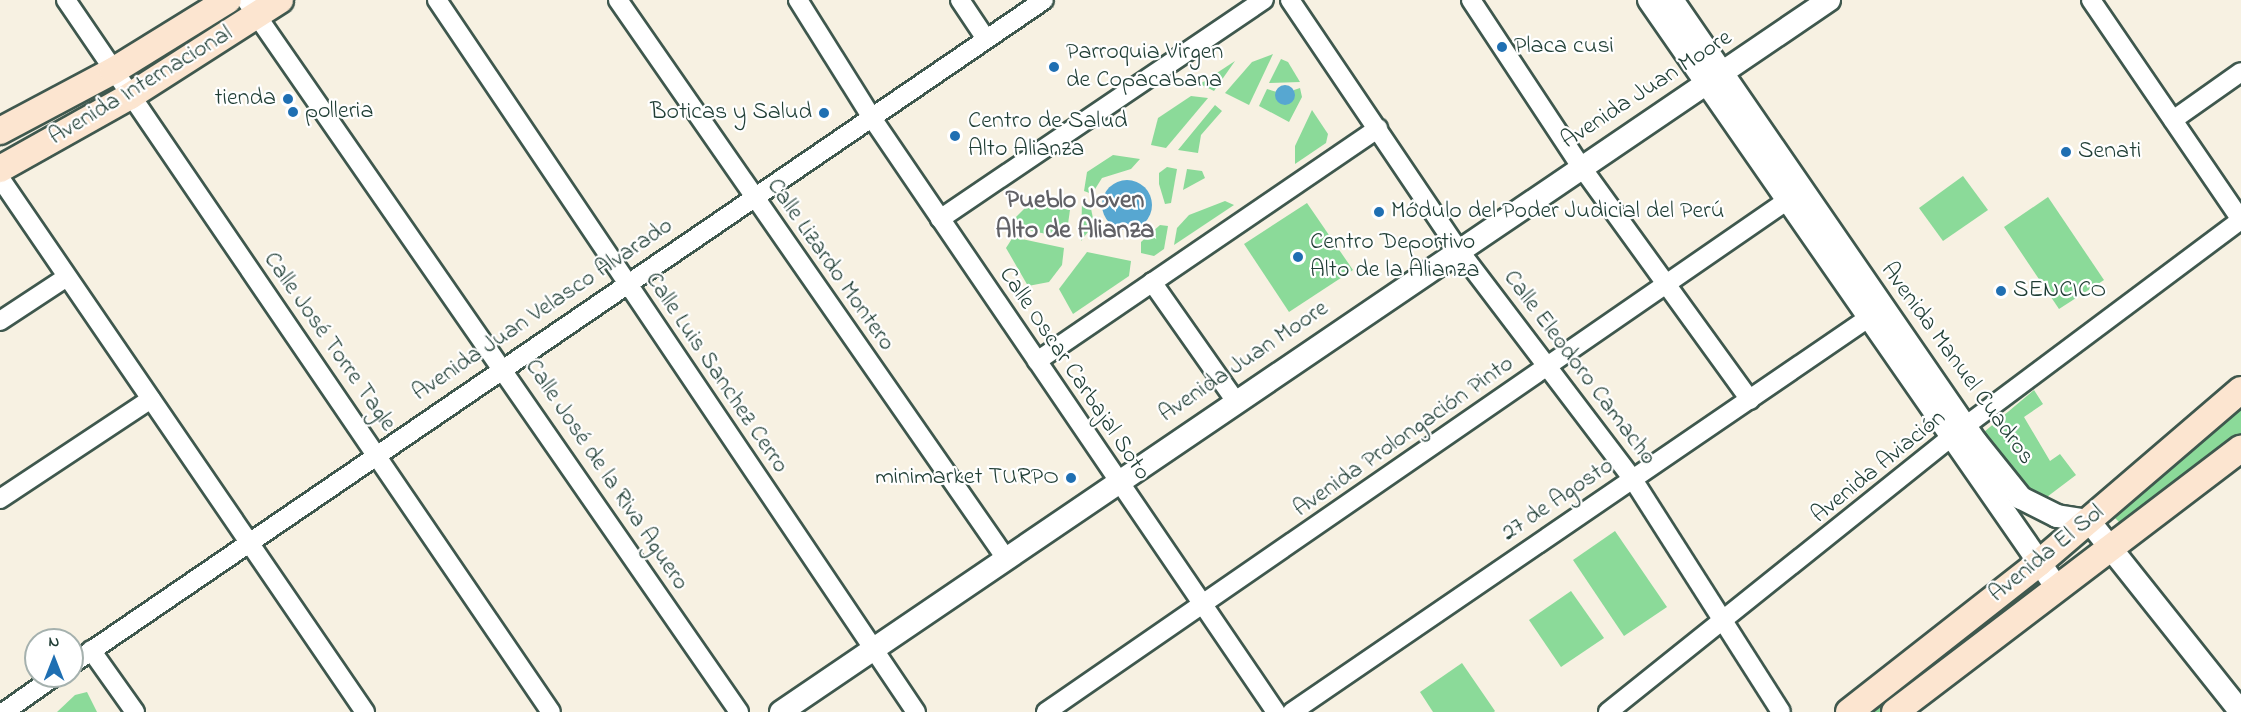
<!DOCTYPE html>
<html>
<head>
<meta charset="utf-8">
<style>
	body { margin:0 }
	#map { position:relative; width:2241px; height:712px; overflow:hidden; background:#f7f1e2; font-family:"Indie Flower",sans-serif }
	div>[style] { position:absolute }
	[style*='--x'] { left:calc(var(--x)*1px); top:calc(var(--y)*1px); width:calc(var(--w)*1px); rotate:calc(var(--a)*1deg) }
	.green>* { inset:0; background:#8bda99 }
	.water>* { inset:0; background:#57a7d1 }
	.round { border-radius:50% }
	.roads { filter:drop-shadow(2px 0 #3f584e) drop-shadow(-2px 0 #3f584e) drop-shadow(0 2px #3f584e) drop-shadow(0 -2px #3f584e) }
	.minor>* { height:18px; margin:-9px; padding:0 9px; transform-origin:9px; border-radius:9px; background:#fff }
	.tertiary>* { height:22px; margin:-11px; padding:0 11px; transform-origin:11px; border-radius:11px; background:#fff }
	.secondary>* { height:26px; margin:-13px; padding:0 13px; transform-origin:13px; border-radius:13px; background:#fce5d0 }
	.dots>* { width:16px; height:16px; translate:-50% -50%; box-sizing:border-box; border:3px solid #fff; border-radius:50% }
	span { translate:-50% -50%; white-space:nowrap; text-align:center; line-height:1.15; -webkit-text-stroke:4.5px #fff; paint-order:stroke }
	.poi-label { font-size:24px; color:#1f3d34 }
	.left { translate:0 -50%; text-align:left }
	.right { translate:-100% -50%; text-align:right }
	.street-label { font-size:24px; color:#1f3d34 }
	.neighbourhood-label { font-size:26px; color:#616166; font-weight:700 }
	.north { position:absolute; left:24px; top:628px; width:60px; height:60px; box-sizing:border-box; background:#fff; border:2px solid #a5b1ae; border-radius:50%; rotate:0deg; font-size:16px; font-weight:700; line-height:24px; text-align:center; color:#1f3d34 }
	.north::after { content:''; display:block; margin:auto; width:21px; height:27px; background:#1f6fb2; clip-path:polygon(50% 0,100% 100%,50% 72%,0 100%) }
</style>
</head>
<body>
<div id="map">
	<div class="green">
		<div style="clip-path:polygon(1273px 54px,1249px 105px,1225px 93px,1252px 62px)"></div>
		<div style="clip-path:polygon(1281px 59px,1288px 62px,1300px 82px,1269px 83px)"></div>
		<div style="clip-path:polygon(1235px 61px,1214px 91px,1200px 84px)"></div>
		<div style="clip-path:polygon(1300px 88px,1302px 97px,1289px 122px,1259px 106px,1267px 89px,1294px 97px,1294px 90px)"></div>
		<div style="clip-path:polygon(1191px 96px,1208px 98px,1166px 148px,1151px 145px,1158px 118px)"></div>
		<div style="clip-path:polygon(1215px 105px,1222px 111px,1201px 135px,1198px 153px,1178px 150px)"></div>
		<div style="clip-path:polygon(1312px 110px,1328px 134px,1326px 143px,1295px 164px,1295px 146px)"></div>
		<div style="clip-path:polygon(1113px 155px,1140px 159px,1131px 169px,1102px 178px,1092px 194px,1084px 191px,1087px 172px)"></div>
		<div style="clip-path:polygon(1167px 167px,1177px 169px,1171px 203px,1165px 204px,1159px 184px,1159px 173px)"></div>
		<div style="clip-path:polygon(1187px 169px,1202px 171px,1205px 178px,1183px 190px)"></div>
		<div style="clip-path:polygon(1963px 176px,1988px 210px,1943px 241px,1919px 208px)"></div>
		<div style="clip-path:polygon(2048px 197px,2104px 280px,2059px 309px,2004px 227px)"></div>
		<div style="clip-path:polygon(1225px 201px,1234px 205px,1174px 245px,1177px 228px,1189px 215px)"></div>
		<div style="clip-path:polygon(1082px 203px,1090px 203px,1094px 224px,1081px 241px)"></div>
		<div style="clip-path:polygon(1307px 203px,1353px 270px,1289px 312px,1244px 244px)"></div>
		<div style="clip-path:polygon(1040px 204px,1070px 210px,1066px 238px,1007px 226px,1027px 206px)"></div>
		<div style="clip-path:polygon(1160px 225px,1168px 226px,1164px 249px,1154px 256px,1141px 253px,1141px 242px)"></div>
		<div style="clip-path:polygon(1013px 237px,1064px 248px,1062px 265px,1049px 282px,1028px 286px,1006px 248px)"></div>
		<div style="clip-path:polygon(1087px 252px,1131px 261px,1129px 276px,1073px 314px,1059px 289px)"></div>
		<div style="clip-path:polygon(2034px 390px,2043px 404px,2024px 417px,2050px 461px,2060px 454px,2076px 475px,2039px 503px,1984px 432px)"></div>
		<div style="clip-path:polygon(2241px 408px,2241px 443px,2125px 528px,2115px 518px)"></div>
		<div style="clip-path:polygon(1615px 531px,1667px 607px,1624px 636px,1573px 560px)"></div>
		<div style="clip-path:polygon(2024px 590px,2030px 596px,1883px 712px,1859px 712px)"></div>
		<div style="clip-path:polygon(1571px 591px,1604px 638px,1561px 667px,1529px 620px)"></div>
		<div style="clip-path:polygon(1462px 663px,1495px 711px,1494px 712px,1433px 712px,1420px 692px)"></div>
		<div style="clip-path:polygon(87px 692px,97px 712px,57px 712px,75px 695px)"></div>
	</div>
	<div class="water">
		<div class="round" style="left:1275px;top:85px;width:20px;height:20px"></div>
		<div class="round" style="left:1102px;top:180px;width:50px;height:50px"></div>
	</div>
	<div class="roads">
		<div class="minor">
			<div style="--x:66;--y:0;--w:861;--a:55.74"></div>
			<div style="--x:246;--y:0;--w:866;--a:55.3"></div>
			<div style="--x:437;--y:0;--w:858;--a:56.07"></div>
			<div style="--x:618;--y:0;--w:678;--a:55.21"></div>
			<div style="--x:798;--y:0;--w:139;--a:57.9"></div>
			<div style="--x:872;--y:118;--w:718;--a:55.78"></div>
			<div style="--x:960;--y:0;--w:47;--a:56.3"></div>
			<div style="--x:1290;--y:0;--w:300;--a:56"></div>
			<div style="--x:1458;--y:249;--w:288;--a:52.8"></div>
			<div style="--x:1632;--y:478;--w:277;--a:57.5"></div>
			<div style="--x:1471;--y:0;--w:198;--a:56.6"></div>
			<div style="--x:1580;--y:165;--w:290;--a:54.1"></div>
			<div style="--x:2091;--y:0;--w:266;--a:55.7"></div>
			<div style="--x:2173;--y:120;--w:83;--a:-35.2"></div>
			<div style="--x:0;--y:178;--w:647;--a:55.65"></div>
			<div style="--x:940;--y:219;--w:391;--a:-34.1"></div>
			<div style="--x:1152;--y:282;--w:144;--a:54.9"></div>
			<div style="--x:0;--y:321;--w:80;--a:-33.3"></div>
			<div style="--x:1037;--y:361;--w:413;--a:-34.3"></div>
			<div style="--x:0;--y:499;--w:181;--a:-33.5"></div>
			<div style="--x:91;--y:650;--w:76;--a:54.6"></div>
			<div style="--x:72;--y:664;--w:1177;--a:-34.34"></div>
			<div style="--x:4;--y:712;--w:62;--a:-35.2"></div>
			<div style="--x:1046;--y:712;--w:902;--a:-34.61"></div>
			<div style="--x:1292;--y:712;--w:712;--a:-34.36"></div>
			<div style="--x:1608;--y:712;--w:456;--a:-38.7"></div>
			<div style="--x:1964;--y:427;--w:346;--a:-36.8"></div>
		</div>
		<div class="tertiary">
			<div style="--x:1649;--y:0;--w:716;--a:55.24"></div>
			<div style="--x:1672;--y:0;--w:536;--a:55.48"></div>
			<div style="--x:1976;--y:442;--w:72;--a:51.2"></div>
			<div style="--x:2021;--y:498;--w:40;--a:26.6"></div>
			<div style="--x:2057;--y:516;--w:32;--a:9"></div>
			<div style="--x:2089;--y:521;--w:244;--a:51.5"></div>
			<div style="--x:781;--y:712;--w:1267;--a:-34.19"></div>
		</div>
		<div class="secondary">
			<div style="--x:0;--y:131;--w:128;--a:-28"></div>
			<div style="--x:113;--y:71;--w:135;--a:-31.7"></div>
			<div style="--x:0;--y:169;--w:149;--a:-29.3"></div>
			<div style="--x:130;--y:96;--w:178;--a:-32.6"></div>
			<div style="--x:1849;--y:712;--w:241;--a:-38.1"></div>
			<div style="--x:2039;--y:563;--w:266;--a:-40.6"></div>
			<div style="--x:1895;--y:712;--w:435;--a:-37.3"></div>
		</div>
	</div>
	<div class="dots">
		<div style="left:1502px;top:47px;background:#1f6fb2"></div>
		<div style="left:1054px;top:67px;background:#1f6fb2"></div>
		<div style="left:288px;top:99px;background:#1f6fb2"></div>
		<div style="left:293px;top:112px;background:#1f6fb2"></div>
		<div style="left:824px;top:113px;background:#1f6fb2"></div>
		<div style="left:955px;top:136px;background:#1f6fb2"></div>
		<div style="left:2066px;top:152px;background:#1f6fb2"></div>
		<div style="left:1379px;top:212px;background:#1f6fb2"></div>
		<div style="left:1298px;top:257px;background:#1f6fb2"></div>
		<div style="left:2001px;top:291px;background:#1f6fb2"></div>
		<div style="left:1071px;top:478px;background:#1f6fb2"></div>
	</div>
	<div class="poi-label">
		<span class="left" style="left:1514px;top:47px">Placa cusi</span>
		<span class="left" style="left:1066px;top:67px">Parroquia Virgen<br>de Copacabana</span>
		<span class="right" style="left:276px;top:99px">tienda</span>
		<span class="left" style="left:305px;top:112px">polleria</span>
		<span class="right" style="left:812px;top:113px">Boticas y Salud</span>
		<span class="left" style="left:968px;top:136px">Centro de Salud<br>Alto Alianza</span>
		<span class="left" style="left:2078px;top:152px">Senati</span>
		<span class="left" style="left:1391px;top:212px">Módulo del Poder Judicial del Perú</span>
		<span class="left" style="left:1310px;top:257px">Centro Deportivo<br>Alto de la Alianza</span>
		<span class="left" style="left:2013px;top:291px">SENCICO</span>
		<span class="right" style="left:1059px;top:478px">minimarket TURPO</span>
	</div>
	<div class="street-label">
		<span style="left:141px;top:86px;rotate:-31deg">Avenida Internacional</span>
		<span style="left:1647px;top:90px;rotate:-33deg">Avenida Juan Moore</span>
		<span style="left:830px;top:265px;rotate:55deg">Calle Lizardo Montero</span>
		<span style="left:543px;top:310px;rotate:-34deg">Avenida Juan Velasco Alvarado</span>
		<span style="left:329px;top:342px;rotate:55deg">Calle José Torre Tagle</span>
		<span style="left:1244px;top:362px;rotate:-34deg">Avenida Juan Moore</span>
		<span style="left:1957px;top:364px;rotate:54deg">Avenida Manuel Cuadros</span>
		<span style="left:1579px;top:368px;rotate:53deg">Calle Eleodoro Camacho</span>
		<span style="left:716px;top:373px;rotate:56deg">Calle Luis Sanchez Cerro</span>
		<span style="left:1074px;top:374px;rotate:56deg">Calle Oscar Carbajal Soto</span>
		<span style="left:1404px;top:437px;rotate:-35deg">Avenida Prolongación Pinto</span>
		<span style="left:1879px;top:467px;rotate:-39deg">Avenida Aviación</span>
		<span style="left:606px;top:475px;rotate:56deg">Calle José de la Riva Aguero</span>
		<span style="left:1558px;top:500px;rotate:-34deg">27 de Agosto</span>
		<span style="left:2047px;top:554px;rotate:-39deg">Avenida El Sol</span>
	</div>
	<div class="neighbourhood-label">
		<span style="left:1075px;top:217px">Pueblo Joven<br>Alto de Alianza</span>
	</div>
	<div class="north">N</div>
</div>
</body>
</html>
